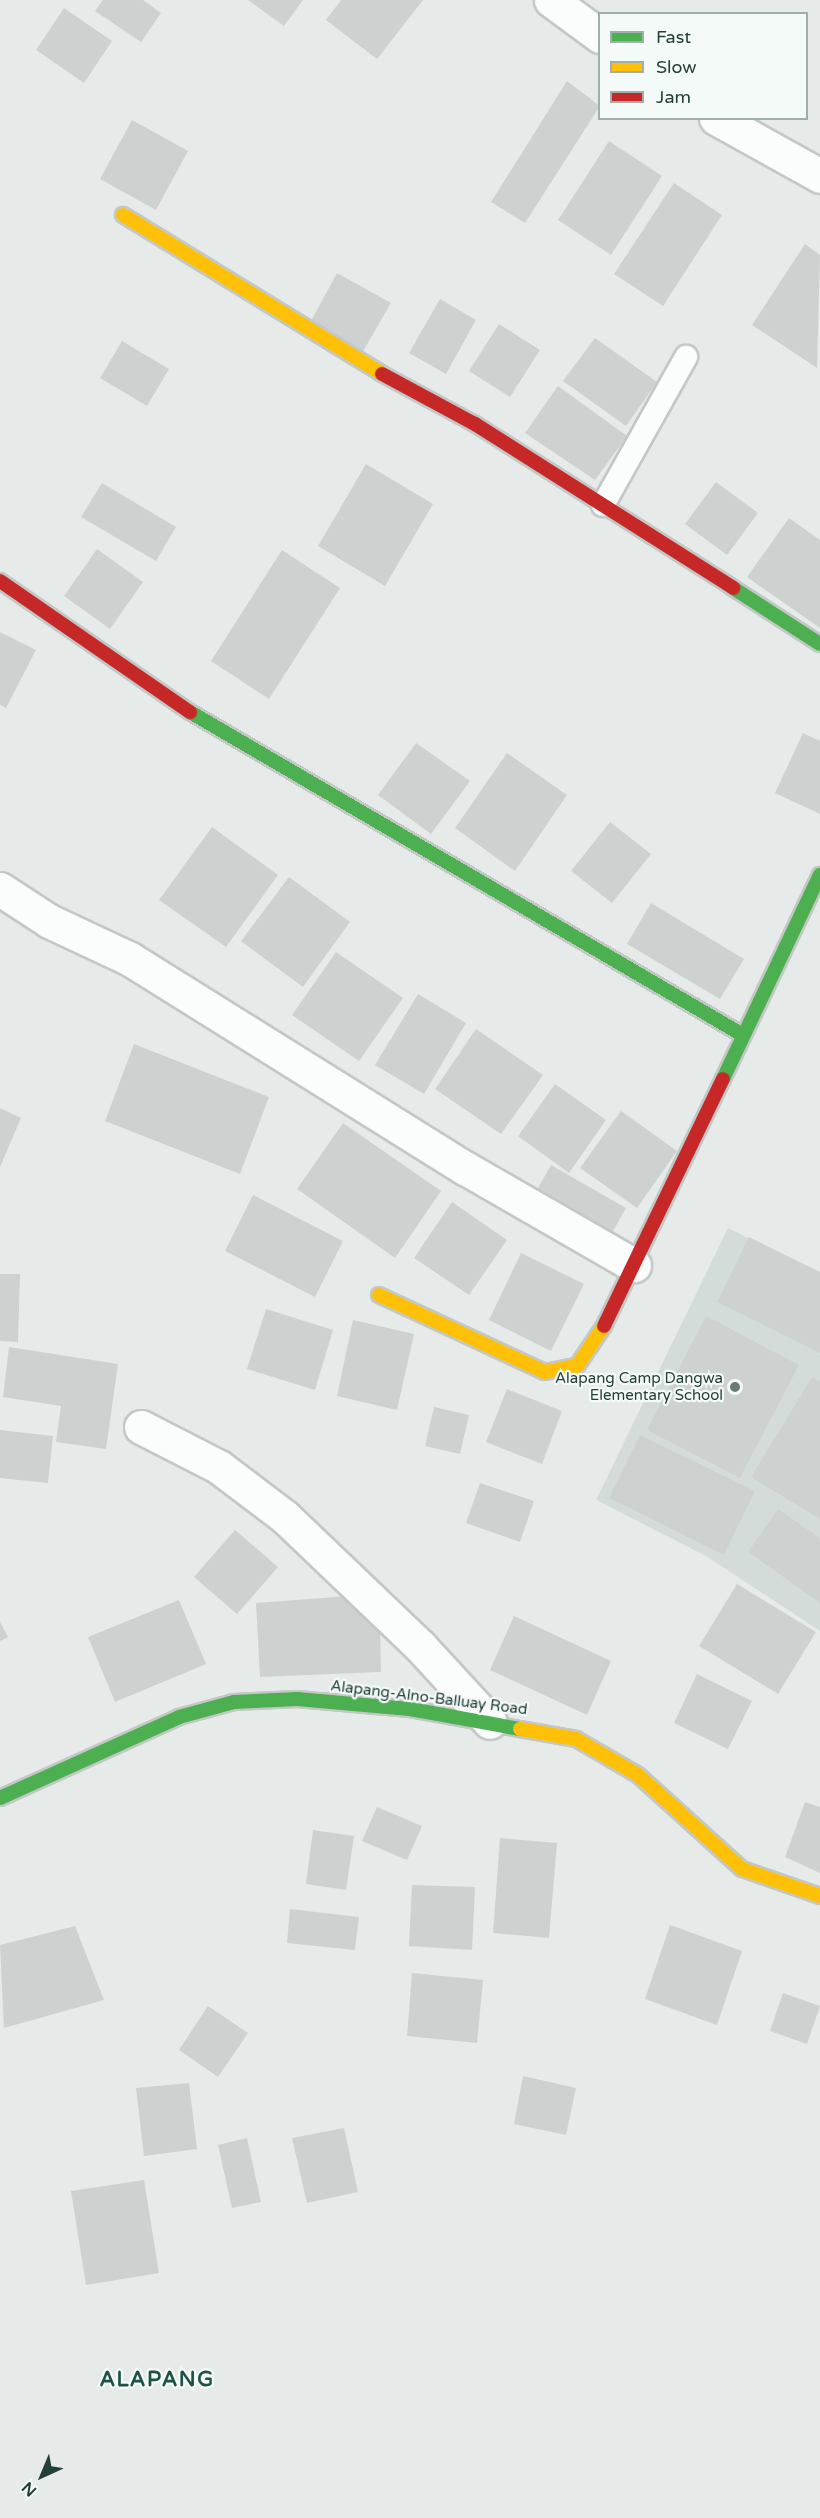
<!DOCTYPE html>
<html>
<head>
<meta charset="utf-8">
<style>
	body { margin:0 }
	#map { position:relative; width:820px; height:2518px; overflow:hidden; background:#e6ebe9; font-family:"Varela Round",sans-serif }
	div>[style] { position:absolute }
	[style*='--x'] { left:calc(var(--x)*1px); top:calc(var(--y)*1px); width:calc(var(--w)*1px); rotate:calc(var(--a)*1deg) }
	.built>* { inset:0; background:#d4dcd9 }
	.building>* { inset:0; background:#cdd2d0 }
	.roads { filter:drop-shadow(2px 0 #c3c8c6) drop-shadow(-2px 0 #c3c8c6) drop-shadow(0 2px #c3c8c6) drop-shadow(0 -2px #c3c8c6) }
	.lane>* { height:22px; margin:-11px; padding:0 11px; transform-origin:11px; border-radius:11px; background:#fbfcfc }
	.street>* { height:33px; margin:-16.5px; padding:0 16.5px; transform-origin:16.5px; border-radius:16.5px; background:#fbfcfc }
	.fast>* { height:14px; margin:-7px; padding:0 7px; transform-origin:7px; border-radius:7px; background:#4caf50 }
	.slow>* { height:14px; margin:-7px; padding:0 7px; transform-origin:7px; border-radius:7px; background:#ffc107 }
	.jam>* { height:14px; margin:-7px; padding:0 7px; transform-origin:7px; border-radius:7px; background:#c62828 }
	.dots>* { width:16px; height:16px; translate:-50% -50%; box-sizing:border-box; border:3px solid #f4faf7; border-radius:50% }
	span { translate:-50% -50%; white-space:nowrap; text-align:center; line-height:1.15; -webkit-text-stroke:4.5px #f4faf7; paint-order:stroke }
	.poi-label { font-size:15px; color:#233f39 }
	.right { translate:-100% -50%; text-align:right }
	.street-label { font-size:15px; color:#233f39 }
	.district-label { font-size:21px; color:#1e5248; font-weight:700; letter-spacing:1.5px }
	.legend { position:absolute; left:598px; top:12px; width:210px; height:108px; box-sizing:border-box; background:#f4faf7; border:2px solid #a0afab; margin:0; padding:8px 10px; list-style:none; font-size:18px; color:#233f39 }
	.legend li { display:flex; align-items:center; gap:12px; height:30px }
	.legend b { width:30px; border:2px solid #a0afab }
	.north { position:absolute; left:12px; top:2446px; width:60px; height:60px; -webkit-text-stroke:4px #f4faf7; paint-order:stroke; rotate:224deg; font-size:16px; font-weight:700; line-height:24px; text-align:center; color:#233f39 }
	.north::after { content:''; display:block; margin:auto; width:21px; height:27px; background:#233f39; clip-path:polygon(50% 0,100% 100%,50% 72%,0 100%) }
</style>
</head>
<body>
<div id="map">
	<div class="built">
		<div style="clip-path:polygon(728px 1228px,820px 1274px,820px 1631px,706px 1556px,596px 1500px)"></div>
	</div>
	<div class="building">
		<div style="clip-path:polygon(103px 0,143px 0,161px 13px,141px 42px,95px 11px)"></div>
		<div style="clip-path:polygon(248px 0,303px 0,284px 26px)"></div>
		<div style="clip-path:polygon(341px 0,423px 0,377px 59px,326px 20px)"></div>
		<div style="clip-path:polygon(64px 8px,112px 41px,84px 83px,36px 50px)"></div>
		<div style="clip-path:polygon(567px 81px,600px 106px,525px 223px,491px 202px)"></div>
		<div style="clip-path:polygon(132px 120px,188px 151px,156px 210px,100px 179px)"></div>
		<div style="clip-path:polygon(609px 141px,662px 176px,611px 255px,558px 220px)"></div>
		<div style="clip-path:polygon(674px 183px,722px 215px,663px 306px,614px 274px)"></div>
		<div style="clip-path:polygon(805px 244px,820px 255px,817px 368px,752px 325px)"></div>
		<div style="clip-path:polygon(337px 273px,391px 303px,362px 353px,310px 323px)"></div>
		<div style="clip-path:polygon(440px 299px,476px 320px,446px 374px,409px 353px)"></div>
		<div style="clip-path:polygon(499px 324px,540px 350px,510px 397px,469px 371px)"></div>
		<div style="clip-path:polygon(595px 338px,657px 382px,626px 426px,563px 381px)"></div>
		<div style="clip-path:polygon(122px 341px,169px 369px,147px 406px,100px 378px)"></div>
		<div style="clip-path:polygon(558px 386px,627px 436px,595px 480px,525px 433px)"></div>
		<div style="clip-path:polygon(366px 464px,433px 504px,385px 586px,318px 546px)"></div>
		<div style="clip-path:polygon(716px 482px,758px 513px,727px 555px,685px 524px)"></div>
		<div style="clip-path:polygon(102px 483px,176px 527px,156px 561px,81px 517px)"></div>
		<div style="clip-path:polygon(789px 518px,820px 540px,820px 628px,747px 577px)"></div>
		<div style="clip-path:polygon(97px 549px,143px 582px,110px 629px,64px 596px)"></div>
		<div style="clip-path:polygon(282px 550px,340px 588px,269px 699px,211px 661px)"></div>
		<div style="clip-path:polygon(0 632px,36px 650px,6px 708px,0 705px)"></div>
		<div style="clip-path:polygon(803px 733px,820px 741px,820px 814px,775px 793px)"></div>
		<div style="clip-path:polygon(416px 743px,470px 781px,431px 834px,378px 795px)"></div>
		<div style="clip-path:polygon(507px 753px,567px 795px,515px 871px,455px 828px)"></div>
		<div style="clip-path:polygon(610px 822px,651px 854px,612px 903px,571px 871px)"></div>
		<div style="clip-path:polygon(212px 827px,278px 875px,226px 947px,159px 900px)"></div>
		<div style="clip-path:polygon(289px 877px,350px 922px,303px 987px,241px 941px)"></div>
		<div style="clip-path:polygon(651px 903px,744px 959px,720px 999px,627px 944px)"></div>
		<div style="clip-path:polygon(336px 952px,403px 998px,359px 1061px,292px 1015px)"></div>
		<div style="clip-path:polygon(418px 994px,466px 1023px,424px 1094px,375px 1065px)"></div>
		<div style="clip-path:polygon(476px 1029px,543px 1075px,501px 1134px,435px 1089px)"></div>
		<div style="clip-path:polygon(134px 1044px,269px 1097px,240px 1174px,105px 1121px)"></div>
		<div style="clip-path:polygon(555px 1084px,606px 1120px,569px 1173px,518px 1136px)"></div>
		<div style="clip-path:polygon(0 1108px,21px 1118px,0 1167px)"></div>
		<div style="clip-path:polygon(621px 1111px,677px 1151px,637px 1208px,580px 1168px)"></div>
		<div style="clip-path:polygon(343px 1123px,441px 1191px,395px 1258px,297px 1189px)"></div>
		<div style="clip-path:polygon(551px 1165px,626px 1208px,608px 1240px,533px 1197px)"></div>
		<div style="clip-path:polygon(253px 1195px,343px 1241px,315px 1297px,225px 1251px)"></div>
		<div style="clip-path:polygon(452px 1202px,507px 1240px,469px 1295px,414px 1258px)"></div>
		<div style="clip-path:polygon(749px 1237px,820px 1272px,820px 1353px,717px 1302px)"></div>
		<div style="clip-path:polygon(521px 1253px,584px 1284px,551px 1351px,489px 1320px)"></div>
		<div style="clip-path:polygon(0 1274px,20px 1274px,18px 1342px,0 1341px)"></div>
		<div style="clip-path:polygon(266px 1309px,333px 1330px,315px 1390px,247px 1369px)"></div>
		<div style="clip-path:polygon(706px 1316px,799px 1365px,740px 1478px,647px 1430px)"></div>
		<div style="clip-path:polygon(353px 1320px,414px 1334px,397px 1410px,337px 1396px)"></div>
		<div style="clip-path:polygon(9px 1347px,118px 1364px,106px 1449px,56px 1442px,61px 1406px,3px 1397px)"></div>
		<div style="clip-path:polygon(812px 1377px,820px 1382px,820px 1519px,751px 1477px)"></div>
		<div style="clip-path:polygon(507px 1389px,562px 1411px,542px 1464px,486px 1442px)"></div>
		<div style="clip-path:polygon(434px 1407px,469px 1415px,460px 1454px,425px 1446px)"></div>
		<div style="clip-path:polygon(0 1430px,53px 1436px,48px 1483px,0 1478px)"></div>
		<div style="clip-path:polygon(640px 1435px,755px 1491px,724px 1555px,609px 1498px)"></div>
		<div style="clip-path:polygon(480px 1483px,534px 1501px,520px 1542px,466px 1523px)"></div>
		<div style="clip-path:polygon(778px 1509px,820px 1538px,820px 1603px,748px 1552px)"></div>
		<div style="clip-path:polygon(235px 1530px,278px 1567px,237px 1614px,194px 1577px)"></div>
		<div style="clip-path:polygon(737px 1584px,816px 1632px,778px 1694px,699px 1646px)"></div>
		<div style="clip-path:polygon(349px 1596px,380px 1626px,381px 1672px,260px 1677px,256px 1603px)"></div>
		<div style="clip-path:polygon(179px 1600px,206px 1664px,115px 1702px,88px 1637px)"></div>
		<div style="clip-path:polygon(514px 1616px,611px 1661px,587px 1715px,490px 1670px)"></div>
		<div style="clip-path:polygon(0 1622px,8px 1637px,0 1641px)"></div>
		<div style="clip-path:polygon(697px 1674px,752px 1701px,728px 1749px,674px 1723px)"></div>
		<div style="clip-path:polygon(805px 1802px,820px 1807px,820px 1873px,785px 1857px)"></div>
		<div style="clip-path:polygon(377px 1807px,422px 1826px,407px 1860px,362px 1841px)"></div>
		<div style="clip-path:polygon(313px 1830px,354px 1836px,346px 1890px,306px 1884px)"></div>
		<div style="clip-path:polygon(500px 1838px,557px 1843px,549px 1938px,493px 1933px)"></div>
		<div style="clip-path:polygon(412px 1885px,475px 1887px,472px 1950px,409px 1946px)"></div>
		<div style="clip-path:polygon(290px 1909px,359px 1917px,355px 1950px,287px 1943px)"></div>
		<div style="clip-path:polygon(670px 1925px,742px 1951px,717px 2025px,645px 1999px)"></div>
		<div style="clip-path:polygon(75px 1926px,104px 2000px,4px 2028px,0 1945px)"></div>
		<div style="clip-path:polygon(412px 1973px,483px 1980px,477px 2043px,407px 2036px)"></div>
		<div style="clip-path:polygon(783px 1993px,820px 2006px,807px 2044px,770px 2031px)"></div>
		<div style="clip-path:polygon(208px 2006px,248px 2033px,218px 2077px,179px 2050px)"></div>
		<div style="clip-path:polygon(523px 2076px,576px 2088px,566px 2135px,514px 2124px)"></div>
		<div style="clip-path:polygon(189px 2083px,197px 2149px,144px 2156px,136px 2088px)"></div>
		<div style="clip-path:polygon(344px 2128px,358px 2192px,307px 2203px,292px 2138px)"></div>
		<div style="clip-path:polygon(247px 2138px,261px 2202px,232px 2208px,218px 2145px)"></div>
		<div style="clip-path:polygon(144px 2180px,159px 2273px,86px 2285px,71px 2191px)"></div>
	</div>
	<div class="roads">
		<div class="lane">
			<div style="--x:603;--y:505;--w:170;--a:-60.7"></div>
		</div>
		<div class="street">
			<div style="--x:551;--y:0;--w:61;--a:36.3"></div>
			<div style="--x:716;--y:118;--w:119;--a:29.1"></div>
			<div style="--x:0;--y:889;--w:59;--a:33.1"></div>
			<div style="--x:49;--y:921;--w:89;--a:25.1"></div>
			<div style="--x:130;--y:959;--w:395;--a:32"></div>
			<div style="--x:465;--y:1168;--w:195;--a:29.9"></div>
			<div style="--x:141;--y:1427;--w:88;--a:27.1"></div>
			<div style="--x:219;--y:1467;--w:83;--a:37.1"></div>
			<div style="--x:285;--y:1517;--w:187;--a:43.7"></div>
			<div style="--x:420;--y:1646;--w:103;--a:47.4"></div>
		</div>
		<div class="fast">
			<div style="--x:733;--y:588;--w:103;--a:32.8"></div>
			<div style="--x:190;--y:712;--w:638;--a:30.3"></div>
			<div style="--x:723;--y:1079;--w:226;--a:-64.6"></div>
			<div style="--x:0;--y:1798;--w:196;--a:-24.3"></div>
			<div style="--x:179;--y:1717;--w:57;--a:-15.3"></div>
			<div style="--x:234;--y:1702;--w:63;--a:-2.7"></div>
			<div style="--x:297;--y:1699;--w:113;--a:5.1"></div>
			<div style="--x:410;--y:1709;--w:112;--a:10.3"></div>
		</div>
		<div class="slow">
			<div style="--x:123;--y:215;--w:304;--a:31.5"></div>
			<div style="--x:379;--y:1295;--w:183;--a:24.9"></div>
			<div style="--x:545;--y:1372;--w:33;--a:-11"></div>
			<div style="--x:577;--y:1366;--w:48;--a:-56"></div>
			<div style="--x:520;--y:1729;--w:57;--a:10.1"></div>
			<div style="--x:576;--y:1739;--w:72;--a:30.1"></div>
			<div style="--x:638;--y:1775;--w:140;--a:42.1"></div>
			<div style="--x:742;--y:1869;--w:83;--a:19.1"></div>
		</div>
		<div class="jam">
			<div style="--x:382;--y:374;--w:106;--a:28.3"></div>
			<div style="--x:475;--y:424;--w:306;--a:32.4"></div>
			<div style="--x:0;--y:581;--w:231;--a:34.6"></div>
			<div style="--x:604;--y:1326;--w:274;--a:-64.3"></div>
		</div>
	</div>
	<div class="dots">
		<div style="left:735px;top:1387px;background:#677b77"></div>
	</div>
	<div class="poi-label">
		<span class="right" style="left:723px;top:1387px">Alapang Camp Dangwa<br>Elementary School</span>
	</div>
	<div class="street-label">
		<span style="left:429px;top:1698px;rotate:7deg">Alapang-Alno-Balluay Road</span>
	</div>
	<div class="district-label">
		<span style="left:157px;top:2380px">ALAPANG</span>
	</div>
	<ul class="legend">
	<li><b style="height:8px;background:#4caf50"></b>Fast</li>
	<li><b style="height:8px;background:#ffc107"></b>Slow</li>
	<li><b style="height:8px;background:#c62828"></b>Jam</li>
	</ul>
	<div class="north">N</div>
</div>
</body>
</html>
